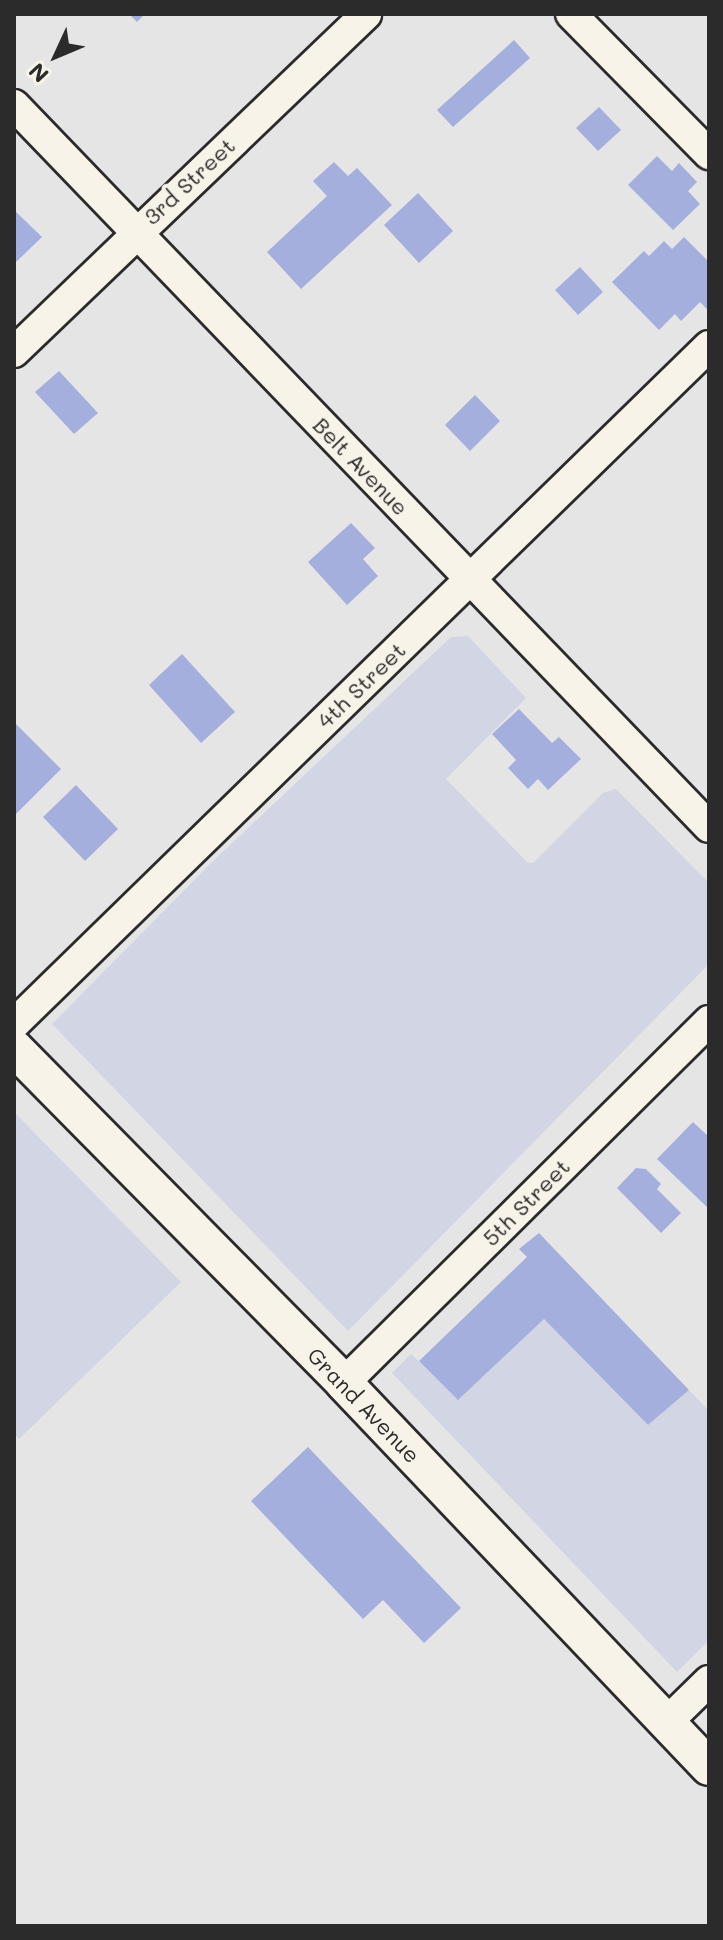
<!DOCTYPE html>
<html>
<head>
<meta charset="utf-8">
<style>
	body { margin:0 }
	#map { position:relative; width:723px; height:1940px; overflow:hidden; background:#e6e5e6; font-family:Mali,sans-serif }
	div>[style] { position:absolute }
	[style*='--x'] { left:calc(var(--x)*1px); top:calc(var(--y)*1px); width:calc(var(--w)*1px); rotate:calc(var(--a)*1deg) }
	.built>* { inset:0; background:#d2d5e4 }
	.building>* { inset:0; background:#a4afde }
	.roads { filter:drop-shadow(2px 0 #2b2b2b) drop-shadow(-2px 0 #2b2b2b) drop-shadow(0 2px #2b2b2b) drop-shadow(0 -2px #2b2b2b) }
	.minor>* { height:30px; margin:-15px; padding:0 15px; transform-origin:15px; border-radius:15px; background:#f7f3e8 }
	.tertiary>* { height:36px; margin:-18px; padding:0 18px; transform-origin:18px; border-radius:18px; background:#f7f3e8 }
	span { translate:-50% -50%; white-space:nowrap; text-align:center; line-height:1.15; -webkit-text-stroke:8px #f7f3e8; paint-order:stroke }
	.street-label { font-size:22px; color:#2b2b2b }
	.frame { position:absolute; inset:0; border:16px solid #2b2b2b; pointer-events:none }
	.north { position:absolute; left:16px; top:16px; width:80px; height:80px; -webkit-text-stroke:6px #f7f3e8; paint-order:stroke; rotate:226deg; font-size:22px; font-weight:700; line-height:32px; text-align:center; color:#2b2b2b }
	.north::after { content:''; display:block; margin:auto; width:28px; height:36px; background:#2b2b2b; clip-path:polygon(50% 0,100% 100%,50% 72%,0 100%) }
</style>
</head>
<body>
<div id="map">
	<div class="built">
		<div style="clip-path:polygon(468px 636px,526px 698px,446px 779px,527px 862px,533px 863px,603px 793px,616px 789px,709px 883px,709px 964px,348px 1331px,52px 1024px,211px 863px,451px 637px)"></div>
		<div style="clip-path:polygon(14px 1112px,181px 1282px,19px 1439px,14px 1434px)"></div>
		<div style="clip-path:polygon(544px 1319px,648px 1425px,689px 1390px,709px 1411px,709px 1640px,677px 1672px,392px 1373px,411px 1354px,459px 1399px)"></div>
	</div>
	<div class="building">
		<div style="clip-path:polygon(129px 14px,145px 14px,137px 22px)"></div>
		<div style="clip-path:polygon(514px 40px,530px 58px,453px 127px,437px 110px)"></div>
		<div style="clip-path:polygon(599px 107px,621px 130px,598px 151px,576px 128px)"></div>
		<div style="clip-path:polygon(657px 156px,672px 171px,679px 163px,697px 182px,688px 191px,700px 204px,673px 230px,628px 185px)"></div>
		<div style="clip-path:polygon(334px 162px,348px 176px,357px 168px,392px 205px,301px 289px,267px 252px,327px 196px,313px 181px)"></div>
		<div style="clip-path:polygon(418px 193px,453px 231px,419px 263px,384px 225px)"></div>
		<div style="clip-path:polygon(14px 210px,42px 237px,14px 264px)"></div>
		<div style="clip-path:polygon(684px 237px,709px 262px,709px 311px,700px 302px,681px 321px,675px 314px,659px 330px,612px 282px,644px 251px,649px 256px,664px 241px,672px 249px)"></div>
		<div style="clip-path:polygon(580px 267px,603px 292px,578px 315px,555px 290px)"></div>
		<div style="clip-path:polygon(59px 371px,98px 413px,74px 434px,35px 392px)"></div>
		<div style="clip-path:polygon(475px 395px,500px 421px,470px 451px,445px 425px)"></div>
		<div style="clip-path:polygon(351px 523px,375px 548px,363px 559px,378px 576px,347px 605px,308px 562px)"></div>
		<div style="clip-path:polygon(182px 654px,235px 712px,201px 743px,149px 685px)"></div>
		<div style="clip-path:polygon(519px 709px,552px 743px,559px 737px,581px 759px,548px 790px,538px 779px,528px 789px,508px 768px,516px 760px,492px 734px)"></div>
		<div style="clip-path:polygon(14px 722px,61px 769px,14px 816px)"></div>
		<div style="clip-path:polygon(76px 785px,118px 829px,85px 861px,43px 817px)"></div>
		<div style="clip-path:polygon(693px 1122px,709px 1137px,709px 1209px,657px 1159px)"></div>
		<div style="clip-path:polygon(636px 1168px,646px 1169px,661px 1184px,657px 1189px,681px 1213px,661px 1233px,617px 1188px)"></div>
		<div style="clip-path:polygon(539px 1233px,689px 1390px,648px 1425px,544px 1319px,458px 1400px,419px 1361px,527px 1257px,519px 1249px)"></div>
		<div style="clip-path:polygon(308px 1447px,461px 1608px,424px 1643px,383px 1600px,363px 1619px,251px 1501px)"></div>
	</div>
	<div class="roads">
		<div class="minor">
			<div style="--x:571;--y:14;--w:197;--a:45.4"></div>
			<div style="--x:14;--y:105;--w:1002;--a:46.09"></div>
			<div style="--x:14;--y:352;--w:488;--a:-43.8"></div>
			<div style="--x:14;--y:1024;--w:971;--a:-44.29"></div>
			<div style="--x:344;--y:1383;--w:514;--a:-44.76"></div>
			<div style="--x:666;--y:1723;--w:60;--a:-44.3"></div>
		</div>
		<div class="tertiary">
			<div style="--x:14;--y:1048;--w:470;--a:45.4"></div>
			<div style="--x:344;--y:1383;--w:530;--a:46.45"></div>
		</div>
	</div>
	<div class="street-label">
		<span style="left:189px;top:181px;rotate:-43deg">3rd Street</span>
		<span style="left:361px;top:466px;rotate:46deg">Belt Avenue</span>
		<span style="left:361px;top:685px;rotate:-44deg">4th Street</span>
		<span style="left:526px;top:1202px;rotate:-45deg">5th Street</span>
		<span style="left:364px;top:1405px;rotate:46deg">Grand Avenue</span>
	</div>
	<div class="frame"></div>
	<div class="north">N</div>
</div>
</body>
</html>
